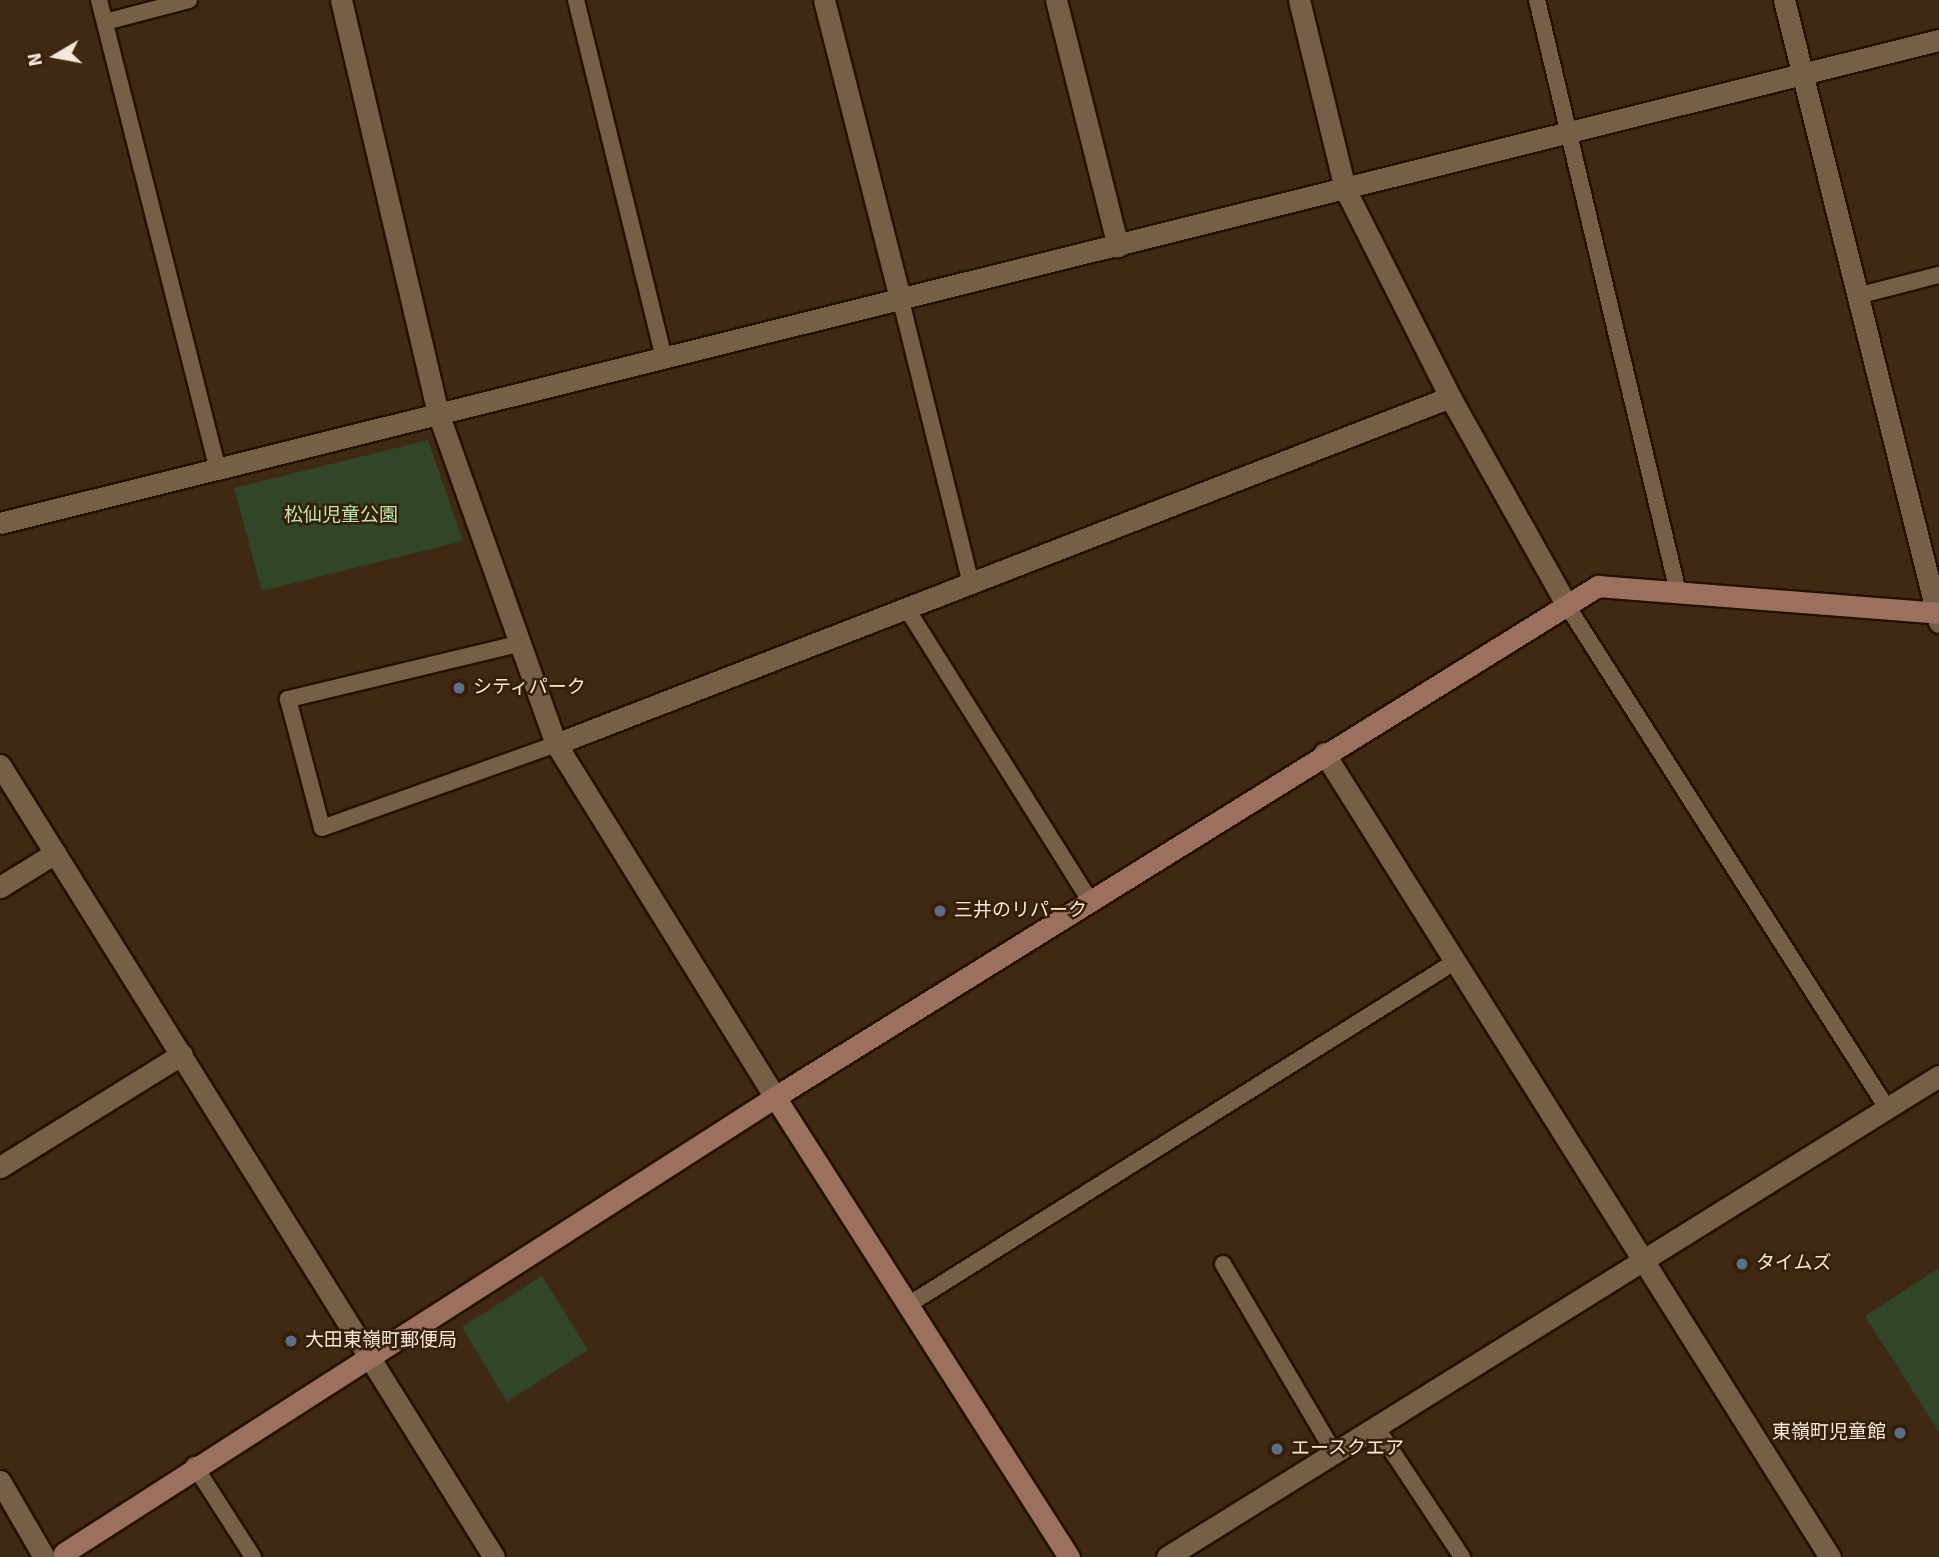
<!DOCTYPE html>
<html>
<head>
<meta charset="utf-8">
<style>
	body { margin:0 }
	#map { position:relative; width:1939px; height:1557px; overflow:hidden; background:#3f2913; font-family:Signika,"Noto Sans JP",sans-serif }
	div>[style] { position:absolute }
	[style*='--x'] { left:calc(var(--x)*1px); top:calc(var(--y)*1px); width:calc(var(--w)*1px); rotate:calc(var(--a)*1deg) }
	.green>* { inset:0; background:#314529 }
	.roads { filter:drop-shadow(2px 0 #251100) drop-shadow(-2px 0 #251100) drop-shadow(0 2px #251100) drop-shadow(0 -2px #251100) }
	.lane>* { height:16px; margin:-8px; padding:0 8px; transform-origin:8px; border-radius:8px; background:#775e47 }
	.street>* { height:21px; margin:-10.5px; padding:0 10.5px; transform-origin:10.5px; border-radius:10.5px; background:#775e47 }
	.secondary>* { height:21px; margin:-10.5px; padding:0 10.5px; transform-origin:10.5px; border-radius:10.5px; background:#9c705f }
	.dots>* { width:19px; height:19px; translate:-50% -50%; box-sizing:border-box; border:4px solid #351f09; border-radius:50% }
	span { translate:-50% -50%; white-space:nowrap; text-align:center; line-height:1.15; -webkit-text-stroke:5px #351f09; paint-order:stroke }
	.park-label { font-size:19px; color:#bbe7ac }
	.poi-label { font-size:19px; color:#f6e7da }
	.left { translate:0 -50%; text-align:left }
	.right { translate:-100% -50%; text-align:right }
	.north { position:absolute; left:21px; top:21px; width:70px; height:70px; -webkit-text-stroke:5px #351f09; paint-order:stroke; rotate:260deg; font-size:19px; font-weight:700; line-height:28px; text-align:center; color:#f6e7da }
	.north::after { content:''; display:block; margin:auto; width:24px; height:32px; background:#f6e7da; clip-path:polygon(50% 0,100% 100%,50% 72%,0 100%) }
</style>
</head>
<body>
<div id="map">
	<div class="green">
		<div style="clip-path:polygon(428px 440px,463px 541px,262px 591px,234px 488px)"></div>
		<div style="clip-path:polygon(1939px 1268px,1939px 1432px,1865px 1316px)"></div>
		<div style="clip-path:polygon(542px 1276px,588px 1350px,507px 1402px,462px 1327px)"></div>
	</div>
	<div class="roads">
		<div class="lane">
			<div style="--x:99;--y:0;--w:484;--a:75.8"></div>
			<div style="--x:576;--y:0;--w:370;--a:76.2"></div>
			<div style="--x:1537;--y:0;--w:609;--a:76.6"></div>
			<div style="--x:105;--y:22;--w:87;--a:-14.7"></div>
			<div style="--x:1857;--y:296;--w:85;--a:-14.4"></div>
			<div style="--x:901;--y:301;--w:292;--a:76.1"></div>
			<div style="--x:1566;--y:604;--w:598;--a:57.51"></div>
			<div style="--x:907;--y:609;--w:345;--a:57.9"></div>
			<div style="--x:522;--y:643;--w:241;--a:166.5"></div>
			<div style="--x:288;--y:699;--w:133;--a:75.2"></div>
			<div style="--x:322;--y:828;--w:249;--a:-19.7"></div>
			<div style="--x:1223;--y:1264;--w:217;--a:59.5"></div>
			<div style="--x:908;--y:1305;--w:647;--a:-32.12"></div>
			<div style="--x:1376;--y:1427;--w:156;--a:56.5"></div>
			<div style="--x:194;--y:1465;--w:109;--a:57.3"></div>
		</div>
		<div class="street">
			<div style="--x:341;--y:0;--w:424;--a:76.8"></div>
			<div style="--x:438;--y:413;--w:351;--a:70.4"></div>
			<div style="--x:556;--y:744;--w:415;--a:58.2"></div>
			<div style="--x:824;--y:0;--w:311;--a:75.7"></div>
			<div style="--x:1056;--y:0;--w:254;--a:75.9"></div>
			<div style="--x:1299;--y:0;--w:195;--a:76.3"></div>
			<div style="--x:1345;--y:189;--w:233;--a:63.2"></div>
			<div style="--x:1450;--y:397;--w:237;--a:60.7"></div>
			<div style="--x:1784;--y:0;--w:641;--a:76.01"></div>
			<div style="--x:0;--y:523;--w:1998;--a:-13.99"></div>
			<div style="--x:556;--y:744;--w:959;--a:-21.21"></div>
			<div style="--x:1324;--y:753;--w:950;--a:57.82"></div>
			<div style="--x:0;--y:765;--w:933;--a:58.05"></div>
			<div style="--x:0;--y:887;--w:65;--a:-31.7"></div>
			<div style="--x:0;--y:1167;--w:214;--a:-31.8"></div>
			<div style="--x:0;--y:1481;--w:88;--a:59.9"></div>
			<div style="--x:1167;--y:1557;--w:910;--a:-31.93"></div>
		</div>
		<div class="secondary">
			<div style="--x:775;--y:1097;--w:546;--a:57.42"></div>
			<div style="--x:64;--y:1553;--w:845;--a:-32.67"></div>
			<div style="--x:775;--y:1097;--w:969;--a:-31.84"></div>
			<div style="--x:1598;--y:586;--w:342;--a:4.5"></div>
		</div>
	</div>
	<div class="dots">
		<div style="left:459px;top:688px;background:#5c6f8a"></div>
		<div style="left:940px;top:911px;background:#5c6f8a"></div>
		<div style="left:1742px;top:1264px;background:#5c6f8a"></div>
		<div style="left:291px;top:1341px;background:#5c6f8a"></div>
		<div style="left:1900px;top:1433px;background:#5c6f8a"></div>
		<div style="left:1277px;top:1449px;background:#5c6f8a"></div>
	</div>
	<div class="park-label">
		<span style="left:341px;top:516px">松仙児童公園</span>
	</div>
	<div class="poi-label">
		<span class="left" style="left:473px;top:688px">シティパーク</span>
		<span class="left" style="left:954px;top:911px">三井のリパーク</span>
		<span class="left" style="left:1756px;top:1264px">タイムズ</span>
		<span class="left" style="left:305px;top:1341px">大田東嶺町郵便局</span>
		<span class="right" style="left:1886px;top:1433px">東嶺町児童館</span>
		<span class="left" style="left:1291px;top:1449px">エースクエア</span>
	</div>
	<div class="north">N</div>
</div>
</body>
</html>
